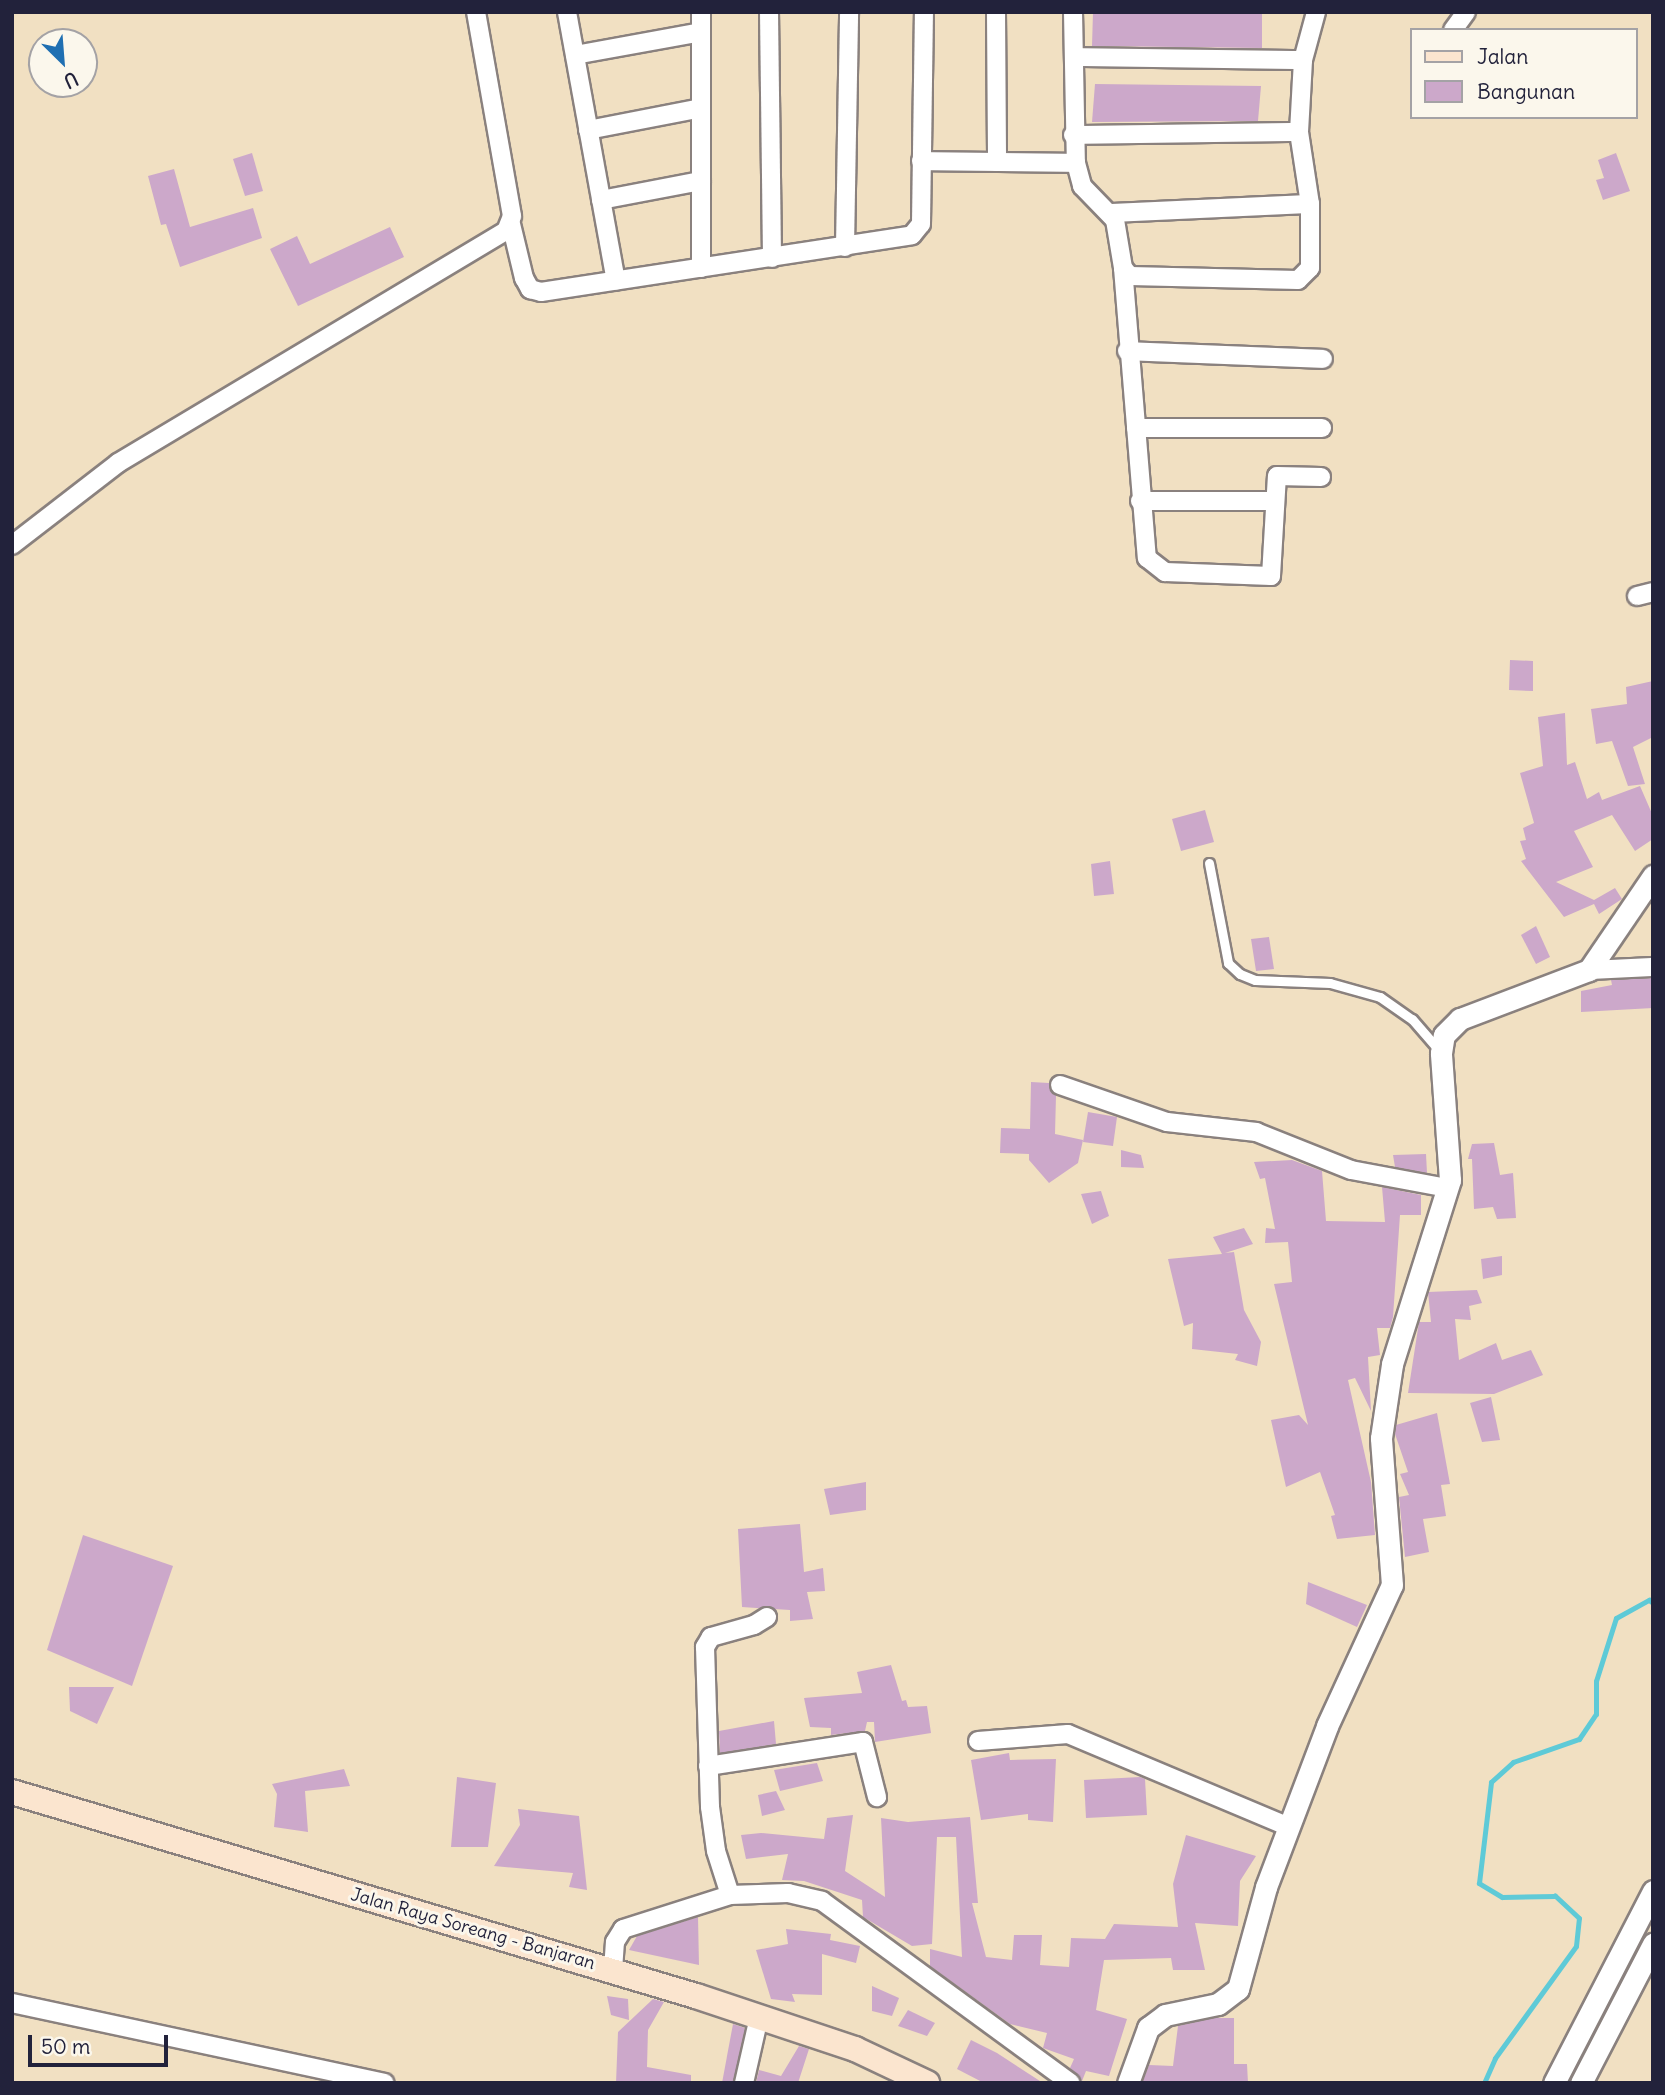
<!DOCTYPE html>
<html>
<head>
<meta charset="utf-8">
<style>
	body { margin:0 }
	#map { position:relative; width:1665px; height:2095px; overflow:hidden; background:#f1e0c2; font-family:Delius,sans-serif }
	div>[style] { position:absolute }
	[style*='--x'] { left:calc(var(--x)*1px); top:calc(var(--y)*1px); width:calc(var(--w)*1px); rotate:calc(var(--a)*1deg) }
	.stream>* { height:5px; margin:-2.5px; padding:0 2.5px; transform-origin:2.5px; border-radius:2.5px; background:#5ecad7 }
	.building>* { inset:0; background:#cca8ca }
	.roads { filter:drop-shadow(2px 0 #8a817e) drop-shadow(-2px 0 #8a817e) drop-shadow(0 2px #8a817e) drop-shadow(0 -2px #8a817e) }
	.service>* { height:9px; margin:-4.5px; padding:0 4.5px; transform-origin:4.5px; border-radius:4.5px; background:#fff }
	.minor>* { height:18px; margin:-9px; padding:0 9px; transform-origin:9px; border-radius:9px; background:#fff }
	.tertiary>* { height:21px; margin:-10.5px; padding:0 10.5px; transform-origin:10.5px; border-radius:10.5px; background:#fff }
	.secondary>* { height:24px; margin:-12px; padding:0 12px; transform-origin:12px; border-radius:12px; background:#fbe5cf }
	span { translate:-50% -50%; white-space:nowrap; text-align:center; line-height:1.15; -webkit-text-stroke:6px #fbf7ec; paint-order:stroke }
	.street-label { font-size:18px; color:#22223b }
	.frame { position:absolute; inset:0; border:14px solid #22223b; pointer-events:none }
	.legend { position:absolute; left:1410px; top:28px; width:228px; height:91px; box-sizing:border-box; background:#fbf7ec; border:2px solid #a4a2a5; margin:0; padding:9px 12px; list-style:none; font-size:21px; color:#22223b }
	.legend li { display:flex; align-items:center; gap:14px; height:35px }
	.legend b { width:35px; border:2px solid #a4a2a5 }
	.north { position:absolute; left:28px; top:28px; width:70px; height:70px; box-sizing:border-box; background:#fbf7ec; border:2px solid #a4a2a5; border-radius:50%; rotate:155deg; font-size:19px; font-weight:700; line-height:28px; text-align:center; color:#22223b }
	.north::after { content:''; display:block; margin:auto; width:24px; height:32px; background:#1f6fb2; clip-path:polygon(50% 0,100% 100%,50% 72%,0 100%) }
	.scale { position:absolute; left:28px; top:2035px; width:140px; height:32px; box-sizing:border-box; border:4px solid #22223b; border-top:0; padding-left:9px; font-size:21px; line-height:24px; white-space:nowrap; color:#22223b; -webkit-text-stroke:5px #fbf7ec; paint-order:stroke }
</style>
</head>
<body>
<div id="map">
	<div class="stream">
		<div style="--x:1484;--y:2083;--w:27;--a:-66"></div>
		<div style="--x:1495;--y:2058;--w:138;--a:-54.1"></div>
		<div style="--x:1576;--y:1946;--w:28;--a:-84"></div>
		<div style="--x:1579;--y:1918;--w:33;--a:-137"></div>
		<div style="--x:1555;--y:1896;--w:53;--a:178.9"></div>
		<div style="--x:1502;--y:1897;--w:27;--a:-149"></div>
		<div style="--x:1479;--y:1883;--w:102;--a:-83.2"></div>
		<div style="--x:1491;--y:1782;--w:30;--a:-42"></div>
		<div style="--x:1513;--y:1762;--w:70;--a:-19.2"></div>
		<div style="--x:1579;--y:1739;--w:30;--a:-56"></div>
		<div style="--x:1596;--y:1714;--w:33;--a:-90"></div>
		<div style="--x:1596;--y:1681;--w:66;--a:-72.4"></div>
		<div style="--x:1616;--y:1618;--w:38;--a:-29"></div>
		<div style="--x:1649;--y:1600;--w:5;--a:37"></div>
	</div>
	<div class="building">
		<div style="clip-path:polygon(1093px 12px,1262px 12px,1262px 48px,1092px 46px)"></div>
		<div style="clip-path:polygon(1095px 84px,1261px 86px,1258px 121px,1092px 122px)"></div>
		<div style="clip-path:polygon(252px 153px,263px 191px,245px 196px,233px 159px)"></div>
		<div style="clip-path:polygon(1616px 153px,1630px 191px,1603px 200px,1596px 180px,1604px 178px,1598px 160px)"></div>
		<div style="clip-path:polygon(174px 169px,190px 227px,253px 208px,262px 238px,180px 267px,166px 224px,161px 225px,148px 176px)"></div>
		<div style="clip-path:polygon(390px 227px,404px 257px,298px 306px,270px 249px,297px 236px,310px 264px)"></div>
		<div style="clip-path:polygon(1510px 660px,1533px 661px,1533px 691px,1509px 690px)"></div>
		<div style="clip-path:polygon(1653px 681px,1653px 737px,1633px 747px,1645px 784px,1628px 786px,1612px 741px,1596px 744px,1591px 709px,1627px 704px,1626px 687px)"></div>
		<div style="clip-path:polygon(1565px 713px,1567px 765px,1575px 762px,1587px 799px,1599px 792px,1602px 800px,1640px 786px,1653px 816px,1653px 839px,1635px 851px,1612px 815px,1574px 831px,1593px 867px,1556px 882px,1594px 900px,1615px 888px,1622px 899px,1599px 914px,1594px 904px,1564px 917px,1521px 861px,1526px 859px,1520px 841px,1526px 840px,1523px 828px,1534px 823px,1520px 773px,1543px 766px,1538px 717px)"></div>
		<div style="clip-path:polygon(1205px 810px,1214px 842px,1181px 851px,1172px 819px)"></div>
		<div style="clip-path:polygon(1110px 861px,1114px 894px,1094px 896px,1091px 864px)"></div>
		<div style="clip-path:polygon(1536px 926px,1550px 957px,1536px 964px,1521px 935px)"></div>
		<div style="clip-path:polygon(1269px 937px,1274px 969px,1256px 971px,1251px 939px)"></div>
		<div style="clip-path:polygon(1653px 978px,1653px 1008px,1581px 1012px,1581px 991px,1612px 985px,1611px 980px)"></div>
		<div style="clip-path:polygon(1031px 1082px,1049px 1083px,1056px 1096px,1055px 1134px,1083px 1140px,1078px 1163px,1049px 1183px,1029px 1160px,1029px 1154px,1000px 1153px,1001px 1128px,1030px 1129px)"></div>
		<div style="clip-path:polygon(1088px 1112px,1117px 1117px,1113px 1146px,1083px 1142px)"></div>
		<div style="clip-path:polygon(1494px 1143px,1500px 1175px,1513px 1173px,1516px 1218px,1497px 1219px,1493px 1207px,1474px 1209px,1472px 1159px,1468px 1159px,1472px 1144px)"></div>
		<div style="clip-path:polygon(1121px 1150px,1141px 1155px,1144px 1168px,1121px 1167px)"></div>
		<div style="clip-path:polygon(1426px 1154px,1427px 1173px,1395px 1167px,1393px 1155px)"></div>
		<div style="clip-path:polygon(1292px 1160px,1322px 1171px,1326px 1221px,1385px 1222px,1382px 1187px,1421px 1195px,1421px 1215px,1400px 1215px,1393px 1317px,1390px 1328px,1377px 1328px,1380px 1355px,1368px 1357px,1371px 1411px,1355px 1378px,1348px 1380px,1371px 1482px,1375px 1535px,1337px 1539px,1331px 1516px,1335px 1515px,1320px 1472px,1286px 1487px,1271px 1420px,1299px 1415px,1308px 1425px,1274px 1284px,1292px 1282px,1288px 1242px,1265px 1243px,1266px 1228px,1275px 1229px,1265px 1178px,1260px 1179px,1254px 1162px)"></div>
		<div style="clip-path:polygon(1101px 1191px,1109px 1216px,1092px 1224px,1081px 1194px)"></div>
		<div style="clip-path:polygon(1244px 1228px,1253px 1244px,1225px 1253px,1234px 1252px,1244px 1310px,1261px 1342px,1257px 1366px,1235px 1360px,1238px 1354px,1192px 1349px,1193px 1323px,1184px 1326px,1168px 1259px,1222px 1254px,1213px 1237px)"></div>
		<div style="clip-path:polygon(1502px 1256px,1502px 1275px,1483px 1279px,1481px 1259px)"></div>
		<div style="clip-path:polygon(1477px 1290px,1482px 1303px,1469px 1306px,1471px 1320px,1455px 1319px,1459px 1360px,1496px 1343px,1502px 1360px,1531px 1350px,1543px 1375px,1494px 1394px,1408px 1393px,1419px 1322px,1431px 1322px,1428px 1292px)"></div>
		<div style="clip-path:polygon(1491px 1397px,1500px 1440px,1482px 1442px,1470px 1403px)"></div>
		<div style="clip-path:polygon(1437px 1413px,1450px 1484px,1441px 1485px,1446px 1516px,1423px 1519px,1429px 1552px,1405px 1557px,1399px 1497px,1409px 1495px,1400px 1474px,1408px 1472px,1395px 1434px,1396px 1425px)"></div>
		<div style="clip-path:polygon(866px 1482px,866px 1510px,830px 1515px,824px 1489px)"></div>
		<div style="clip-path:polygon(800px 1524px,804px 1572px,823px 1568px,825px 1591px,807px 1592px,813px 1619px,790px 1621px,790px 1610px,742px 1607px,738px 1529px)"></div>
		<div style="clip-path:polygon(83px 1535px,173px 1566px,132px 1686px,47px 1650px)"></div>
		<div style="clip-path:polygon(1308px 1582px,1367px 1605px,1357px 1627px,1306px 1604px)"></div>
		<div style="clip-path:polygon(891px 1665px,902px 1701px,906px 1700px,908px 1707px,927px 1706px,931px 1733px,875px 1742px,874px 1722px,867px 1722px,865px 1731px,831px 1735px,831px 1728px,810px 1727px,804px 1698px,862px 1693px,857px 1672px)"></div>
		<div style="clip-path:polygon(69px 1687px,114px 1687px,97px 1724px,70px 1711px)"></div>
		<div style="clip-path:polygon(774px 1721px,776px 1744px,720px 1753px,719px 1731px)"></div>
		<div style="clip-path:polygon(1009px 1753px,1010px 1760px,1056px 1759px,1053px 1822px,1028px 1820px,1028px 1814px,981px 1820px,971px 1760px)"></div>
		<div style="clip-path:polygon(817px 1763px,823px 1781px,780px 1791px,774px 1770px)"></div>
		<div style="clip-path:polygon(344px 1769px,350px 1786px,305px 1791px,308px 1832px,274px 1827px,277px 1794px,272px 1784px)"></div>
		<div style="clip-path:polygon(457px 1777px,496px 1783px,488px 1847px,451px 1847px)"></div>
		<div style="clip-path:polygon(1140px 1777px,1145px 1779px,1147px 1815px,1086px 1818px,1084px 1780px)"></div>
		<div style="clip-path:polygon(776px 1791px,785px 1810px,762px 1816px,758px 1795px)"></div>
		<div style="clip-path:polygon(518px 1809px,579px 1816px,587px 1890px,569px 1887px,573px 1873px,494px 1866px,520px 1825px)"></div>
		<div style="clip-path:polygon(853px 1815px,845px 1871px,885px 1897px,881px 1818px,908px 1822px,970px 1817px,978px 1903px,972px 1903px,986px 1957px,1012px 1960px,1014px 1935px,1042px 1935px,1040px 1965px,1069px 1967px,1071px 1938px,1105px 1939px,1114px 1924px,1178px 1927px,1173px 1884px,1186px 1835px,1256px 1856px,1240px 1881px,1238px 1926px,1195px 1923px,1205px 1970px,1173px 1970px,1171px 1958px,1104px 1960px,1096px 2010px,1127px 2019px,1109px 2076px,1086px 2071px,1082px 2081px,1070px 2068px,1074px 2059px,1043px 2048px,1047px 2033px,1010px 2024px,930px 1966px,930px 1949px,962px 1957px,956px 1837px,937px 1837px,932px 1944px,912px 1946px,863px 1917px,862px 1900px,804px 1881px,782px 1880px,788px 1854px,746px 1859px,741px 1835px,761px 1833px,824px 1839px,827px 1818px)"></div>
		<div style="clip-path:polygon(698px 1917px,699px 1965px,629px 1950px,637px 1936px)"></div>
		<div style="clip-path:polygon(786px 1929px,831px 1934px,830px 1940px,860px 1946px,856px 1963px,822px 1954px,822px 1995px,792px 1994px,795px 2002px,771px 1999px,756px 1950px,788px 1944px)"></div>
		<div style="clip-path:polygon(872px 1986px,899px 1998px,892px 2016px,872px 2011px)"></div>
		<div style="clip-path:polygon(607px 1996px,628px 1999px,629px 2020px,611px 2015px)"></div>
		<div style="clip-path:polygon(653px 1999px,664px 2002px,648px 2030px,647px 2067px,691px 2075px,691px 2083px,616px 2083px,618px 2032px)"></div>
		<div style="clip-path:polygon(908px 2010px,935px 2023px,927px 2036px,898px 2026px)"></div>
		<div style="clip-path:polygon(1214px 2018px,1234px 2018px,1234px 2064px,1247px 2064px,1248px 2083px,1142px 2083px,1149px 2065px,1173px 2066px,1178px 2026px)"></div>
		<div style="clip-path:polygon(733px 2024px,745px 2028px,733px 2083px,722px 2083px)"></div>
		<div style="clip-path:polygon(971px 2040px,997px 2053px,1043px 2083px,984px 2083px,957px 2069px)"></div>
		<div style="clip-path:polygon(799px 2046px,809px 2049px,798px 2083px,756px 2083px,759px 2070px,781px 2076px)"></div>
	</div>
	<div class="roads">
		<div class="service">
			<div style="--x:1209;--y:863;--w:102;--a:79.2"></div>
			<div style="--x:1228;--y:963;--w:16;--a:43"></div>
			<div style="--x:1240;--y:974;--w:16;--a:22"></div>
			<div style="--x:1255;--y:980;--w:75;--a:2.3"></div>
			<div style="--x:1330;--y:983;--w:52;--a:15.6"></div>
			<div style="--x:1380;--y:997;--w:39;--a:35"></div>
			<div style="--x:1412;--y:1019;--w:40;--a:49"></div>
		</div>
		<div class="minor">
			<div style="--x:567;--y:12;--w:273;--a:79.7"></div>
			<div style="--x:701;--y:12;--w:256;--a:90"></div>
			<div style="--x:769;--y:12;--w:246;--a:89.3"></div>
			<div style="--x:996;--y:12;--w:150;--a:89.6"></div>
			<div style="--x:1073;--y:12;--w:151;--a:88.9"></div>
			<div style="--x:1076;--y:163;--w:24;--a:75"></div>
			<div style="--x:1082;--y:186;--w:47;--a:45.9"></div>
			<div style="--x:1115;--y:220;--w:49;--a:80.5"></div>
			<div style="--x:1123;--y:268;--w:11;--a:49"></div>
			<div style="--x:1130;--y:276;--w:168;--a:1.4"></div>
			<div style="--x:1298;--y:280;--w:17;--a:-45"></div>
			<div style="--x:1310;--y:268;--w:64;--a:-90"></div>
			<div style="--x:1310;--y:204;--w:73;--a:-98.7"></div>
			<div style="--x:1299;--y:132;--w:72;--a:-86.8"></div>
			<div style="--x:1303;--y:60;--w:50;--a:-74.8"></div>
			<div style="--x:1453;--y:30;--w:22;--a:-54"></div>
			<div style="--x:575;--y:55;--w:128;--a:-10.3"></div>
			<div style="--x:1074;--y:57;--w:229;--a:0.8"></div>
			<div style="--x:588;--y:130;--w:115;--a:-11"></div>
			<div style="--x:1073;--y:135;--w:226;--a:-0.8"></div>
			<div style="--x:921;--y:161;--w:155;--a:0.7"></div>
			<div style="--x:601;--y:200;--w:102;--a:-10.8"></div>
			<div style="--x:1110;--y:213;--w:200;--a:-2.6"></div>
			<div style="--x:511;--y:224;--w:56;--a:76.5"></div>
			<div style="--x:524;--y:278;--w:13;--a:61"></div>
			<div style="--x:530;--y:289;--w:11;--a:15"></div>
			<div style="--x:541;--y:292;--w:375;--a:-8.7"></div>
			<div style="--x:912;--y:235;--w:14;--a:-51"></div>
			<div style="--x:921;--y:224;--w:212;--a:-89.2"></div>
			<div style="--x:845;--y:247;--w:235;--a:-89"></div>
			<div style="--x:1123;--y:268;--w:291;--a:85.3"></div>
			<div style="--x:1147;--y:558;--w:23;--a:38"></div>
			<div style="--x:1165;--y:572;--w:106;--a:2.2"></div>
			<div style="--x:1271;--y:576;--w:100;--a:-86.6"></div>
			<div style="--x:1277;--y:476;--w:44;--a:1.3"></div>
			<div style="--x:1127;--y:351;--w:196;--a:2.3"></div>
			<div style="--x:1136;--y:428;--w:186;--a:0"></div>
			<div style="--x:1140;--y:501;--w:134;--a:0"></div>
			<div style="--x:12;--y:545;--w:134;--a:-37.7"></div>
			<div style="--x:118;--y:463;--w:452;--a:-30.9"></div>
			<div style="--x:506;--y:231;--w:16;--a:-68"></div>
			<div style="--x:512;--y:216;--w:207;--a:-100"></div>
			<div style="--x:1637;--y:596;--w:16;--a:-14"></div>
			<div style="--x:1589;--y:970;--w:64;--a:-2.7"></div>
			<div style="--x:1060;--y:1085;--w:113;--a:19.1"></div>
			<div style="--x:1167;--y:1122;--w:90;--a:6.4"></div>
			<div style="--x:1256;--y:1132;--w:102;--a:21.8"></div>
			<div style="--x:1351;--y:1170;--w:98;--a:10.6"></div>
			<div style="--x:767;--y:1617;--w:15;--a:148"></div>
			<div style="--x:754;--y:1625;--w:45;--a:164.4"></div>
			<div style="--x:711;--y:1637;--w:12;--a:121"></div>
			<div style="--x:705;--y:1647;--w:160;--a:88.2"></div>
			<div style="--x:710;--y:1807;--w:44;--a:82.2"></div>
			<div style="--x:716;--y:1851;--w:46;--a:72.3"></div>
			<div style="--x:730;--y:1895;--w:58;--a:-2"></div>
			<div style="--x:788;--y:1893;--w:35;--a:13"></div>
			<div style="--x:822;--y:1901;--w:308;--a:36.2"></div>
			<div style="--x:978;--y:1741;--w:90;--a:-4.4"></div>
			<div style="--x:1068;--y:1734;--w:240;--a:22.8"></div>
			<div style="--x:708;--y:1766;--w:157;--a:-8.8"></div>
			<div style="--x:863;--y:1742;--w:57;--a:75.7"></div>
			<div style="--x:613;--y:1970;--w:28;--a:-86"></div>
			<div style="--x:615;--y:1942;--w:15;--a:-58"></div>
			<div style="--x:623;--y:1929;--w:112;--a:-17.6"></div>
			<div style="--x:12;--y:2003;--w:381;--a:12.1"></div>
			<div style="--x:744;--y:2083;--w:68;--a:-77.2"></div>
		</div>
		<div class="tertiary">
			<div style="--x:1128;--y:2083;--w:59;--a:-70"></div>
			<div style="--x:1148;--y:2028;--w:21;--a:-37"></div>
			<div style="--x:1165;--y:2015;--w:54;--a:-11.7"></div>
			<div style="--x:1218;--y:2004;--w:25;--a:-37"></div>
			<div style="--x:1238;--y:1989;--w:106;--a:-74.6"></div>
			<div style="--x:1266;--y:1887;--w:172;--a:-69.2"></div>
			<div style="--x:1327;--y:1726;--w:155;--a:-65.3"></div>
			<div style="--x:1392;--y:1585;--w:147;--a:-94.3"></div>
			<div style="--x:1381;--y:1438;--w:75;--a:-81.5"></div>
			<div style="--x:1392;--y:1364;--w:193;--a:-72.5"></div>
			<div style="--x:1450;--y:1180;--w:127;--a:-94.1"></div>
			<div style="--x:1441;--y:1053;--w:18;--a:-81"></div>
			<div style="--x:1444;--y:1035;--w:23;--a:-45"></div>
			<div style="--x:1460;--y:1019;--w:138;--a:-20.8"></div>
			<div style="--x:1589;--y:970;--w:114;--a:-55.8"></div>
			<div style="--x:1554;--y:2083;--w:216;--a:-62.7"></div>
			<div style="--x:1581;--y:2083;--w:157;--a:-62.6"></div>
		</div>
		<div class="secondary">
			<div style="--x:12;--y:1792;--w:714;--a:16.61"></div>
			<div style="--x:696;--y:1996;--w:168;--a:18.4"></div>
			<div style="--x:855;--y:2049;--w:80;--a:25.3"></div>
		</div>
	</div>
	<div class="street-label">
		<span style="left:473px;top:1929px;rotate:16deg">Jalan Raya Soreang - Banjaran</span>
	</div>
	<div class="frame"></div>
	<ul class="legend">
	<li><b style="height:9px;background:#fbe5cf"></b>Jalan</li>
	<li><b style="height:19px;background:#cca8ca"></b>Bangunan</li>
	</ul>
	<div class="north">U</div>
	<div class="scale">50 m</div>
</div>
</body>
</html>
